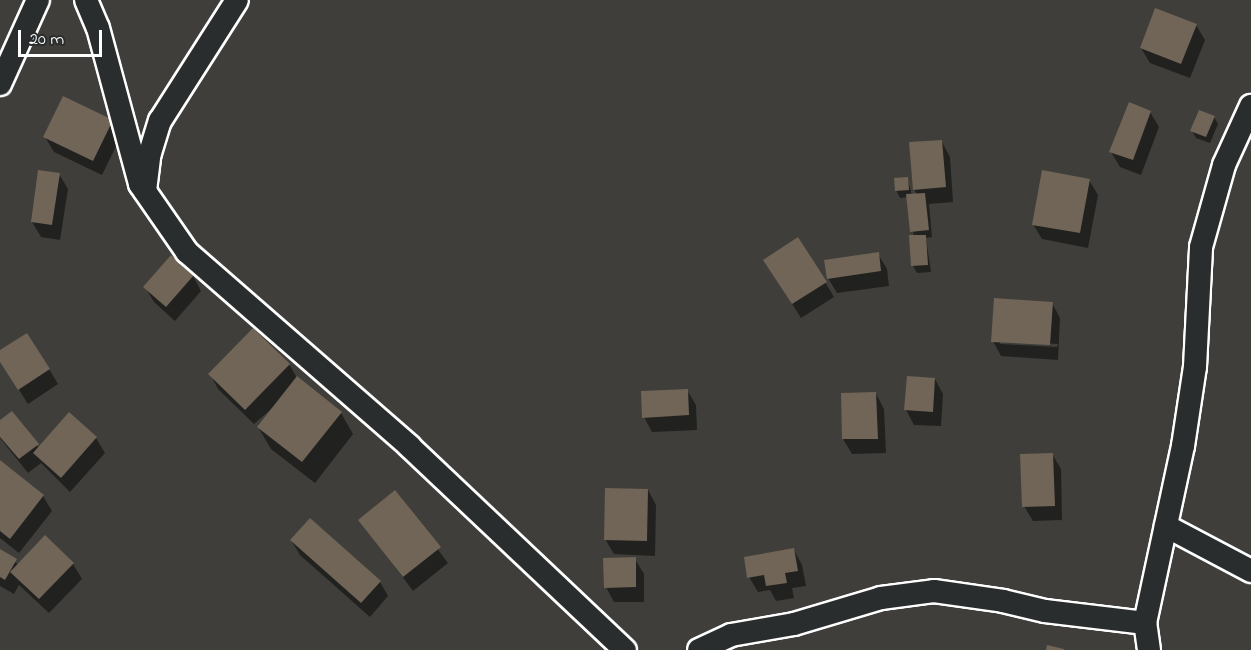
<!DOCTYPE html>
<html>
<head>
<meta charset="utf-8">
<style>
	body { margin:0 }
	#map { position:relative; width:1251px; height:650px; overflow:hidden; background:#3f3e3a; font-family:"Indie Flower",sans-serif }
	div>[style] { position:absolute }
	[style*='--x'] { left:calc(var(--x)*1px); top:calc(var(--y)*1px); width:calc(var(--w)*1px); rotate:calc(var(--a)*1deg) }
	.shadow>* { inset:0; background:#0007 }
	.building>* { inset:0; background:#706557 }
	.roads { filter:drop-shadow(2px 0 #fff) drop-shadow(-2px 0 #fff) drop-shadow(0 2px #fff) drop-shadow(0 -2px #fff) }
	.minor>* { height:22px; margin:-11px; padding:0 11px; transform-origin:11px; border-radius:11px; background:#2a2d2e }
	span { translate:-50% -50%; white-space:nowrap; text-align:center; line-height:1.15; -webkit-text-stroke:4.5px #2a2d2e; paint-order:stroke }
	.scale { position:absolute; left:18px; top:30px; width:84px; height:27px; box-sizing:border-box; border:3px solid #fff; border-top:0; padding-left:8px; font-size:18px; line-height:21px; white-space:nowrap; color:#fff; -webkit-text-stroke:4px #2a2d2e; paint-order:stroke }
</style>
</head>
<body>
<div id="map">
	<div class="shadow">
		<div style="clip-path:polygon(1196px 25px,1205px 40px,1190px 78px,1150px 63px,1141px 48px)"></div>
		<div style="clip-path:polygon(1150px 112px,1159px 127px,1141px 175px,1120px 167px,1111px 152px)"></div>
		<div style="clip-path:polygon(1214px 117px,1218px 124px,1210px 143px,1196px 138px,1192px 131px)"></div>
		<div style="clip-path:polygon(112px 121px,121px 136px,102px 175px,54px 152px,45px 137px)"></div>
		<div style="clip-path:polygon(942px 142px,950px 157px,953px 202px,929px 204px,932px 237px,926px 238px,931px 272px,917px 273px,913px 266px,914px 237px,908px 197px,900px 198px,896px 190px,907px 178px,912px 195px,917px 195px,914px 189px)"></div>
		<div style="clip-path:polygon(59px 174px,68px 189px,60px 240px,41px 237px,32px 222px)"></div>
		<div style="clip-path:polygon(1089px 180px,1098px 195px,1088px 248px,1042px 239px,1033px 224px)"></div>
		<div style="clip-path:polygon(878px 254px,887px 269px,889px 286px,837px 293px,828px 278px)"></div>
		<div style="clip-path:polygon(774px 275px,825px 282px,834px 297px,801px 318px)"></div>
		<div style="clip-path:polygon(193px 276px,201px 291px,175px 321px,154px 302px,145px 287px)"></div>
		<div style="clip-path:polygon(evenodd,1052px 303px,1060px 318px,1058px 360px,1001px 356px,993px 341px,1052px 303px,1000px 341px,1058px 344px,1057px 347px,1000px 344px,1000px 341px)"></div>
		<div style="clip-path:polygon(0 352px,49px 369px,58px 384px,28px 404px,0 360px)"></div>
		<div style="clip-path:polygon(289px 364px,297px 378px,341px 413px,353px 434px,315px 483px,271px 449px,258px 427px,277px 404px,254px 424px,218px 389px,210px 374px)"></div>
		<div style="clip-path:polygon(935px 379px,943px 394px,941px 426px,914px 425px,906px 410px)"></div>
		<div style="clip-path:polygon(687px 390px,696px 405px,697px 430px,652px 432px,644px 417px)"></div>
		<div style="clip-path:polygon(876px 394px,884px 409px,886px 453px,852px 454px,843px 439px,842px 395px)"></div>
		<div style="clip-path:polygon(0 422px,40px 448px,96px 438px,105px 453px,70px 492px,41px 463px,28px 473px,0 438px)"></div>
		<div style="clip-path:polygon(1052px 454px,1061px 469px,1062px 520px,1033px 521px,1024px 506px)"></div>
		<div style="clip-path:polygon(0 461px,43px 496px,52px 511px,19px 553px,0 538px)"></div>
		<div style="clip-path:polygon(648px 490px,656px 505px,655px 556px,614px 554px,605px 539px)"></div>
		<div style="clip-path:polygon(395px 492px,448px 563px,413px 591px,360px 520px)"></div>
		<div style="clip-path:polygon(45px 537px,73px 564px,82px 579px,49px 613px,19px 585px,14px 594px,0 586px,0 551px,19px 565px)"></div>
		<div style="clip-path:polygon(291px 540px,380px 582px,388px 596px,370px 617px,300px 555px)"></div>
		<div style="clip-path:polygon(794px 550px,802px 565px,806px 586px,792px 588px,794px 598px,776px 601px,770px 590px,758px 592px,749px 577px)"></div>
		<div style="clip-path:polygon(635px 559px,644px 574px,644px 602px,614px 602px,606px 587px)"></div>
	</div>
	<div class="building">
		<div style="clip-path:polygon(1155px 8px,1197px 24px,1181px 64px,1140px 48px)"></div>
		<div style="clip-path:polygon(63px 96px,113px 120px,93px 161px,43px 137px)"></div>
		<div style="clip-path:polygon(1129px 102px,1151px 111px,1133px 160px,1109px 152px)"></div>
		<div style="clip-path:polygon(1199px 110px,1215px 116px,1206px 137px,1190px 131px)"></div>
		<div style="clip-path:polygon(942px 140px,946px 187px,913px 190px,909px 142px)"></div>
		<div style="clip-path:polygon(38px 170px,60px 173px,52px 225px,31px 222px)"></div>
		<div style="clip-path:polygon(1042px 170px,1090px 179px,1080px 233px,1032px 225px)"></div>
		<div style="clip-path:polygon(908px 177px,909px 190px,895px 191px,894px 178px)"></div>
		<div style="clip-path:polygon(925px 193px,929px 230px,910px 232px,906px 194px)"></div>
		<div style="clip-path:polygon(909px 235px,926px 235px,928px 265px,911px 266px)"></div>
		<div style="clip-path:polygon(798px 237px,827px 282px,792px 304px,763px 260px)"></div>
		<div style="clip-path:polygon(879px 252px,881px 271px,827px 279px,824px 260px)"></div>
		<div style="clip-path:polygon(171px 255px,194px 275px,166px 307px,143px 287px)"></div>
		<div style="clip-path:polygon(994px 298px,1053px 302px,1050px 345px,991px 342px)"></div>
		<div style="clip-path:polygon(253px 328px,290px 364px,245px 410px,208px 374px)"></div>
		<div style="clip-path:polygon(27px 333px,50px 369px,18px 390px,0 362px,0 350px)"></div>
		<div style="clip-path:polygon(297px 376px,342px 412px,302px 462px,257px 427px)"></div>
		<div style="clip-path:polygon(907px 376px,935px 378px,933px 412px,904px 410px)"></div>
		<div style="clip-path:polygon(688px 389px,689px 415px,642px 418px,641px 391px)"></div>
		<div style="clip-path:polygon(876px 392px,878px 439px,842px 439px,841px 393px)"></div>
		<div style="clip-path:polygon(12px 411px,39px 444px,19px 459px,0 437px,0 420px)"></div>
		<div style="clip-path:polygon(69px 412px,97px 437px,61px 478px,33px 453px)"></div>
		<div style="clip-path:polygon(1053px 453px,1055px 506px,1022px 507px,1020px 454px)"></div>
		<div style="clip-path:polygon(0 460px,44px 495px,10px 539px,0 531px)"></div>
		<div style="clip-path:polygon(605px 488px,648px 489px,647px 541px,604px 540px)"></div>
		<div style="clip-path:polygon(395px 490px,441px 547px,403px 577px,358px 520px)"></div>
		<div style="clip-path:polygon(310px 518px,381px 581px,361px 603px,290px 540px)"></div>
		<div style="clip-path:polygon(45px 535px,74px 563px,39px 599px,10px 572px)"></div>
		<div style="clip-path:polygon(794px 548px,798px 571px,785px 573px,787px 583px,766px 586px,764px 575px,747px 578px,744px 557px)"></div>
		<div style="clip-path:polygon(0 549px,17px 559px,5px 580px,0 577px)"></div>
		<div style="clip-path:polygon(636px 557px,636px 587px,604px 588px,603px 558px)"></div>
		<div style="clip-path:polygon(1047px 645px,1064px 649px,1064px 650px,1046px 650px)"></div>
	</div>
	<div class="roads">
		<div class="minor">
			<div style="--x:86;--y:0;--w:30;--a:67"></div>
			<div style="--x:98;--y:28;--w:162;--a:74.9"></div>
			<div style="--x:140;--y:184;--w:83;--a:55.3"></div>
			<div style="--x:187;--y:252;--w:295;--a:41.1"></div>
			<div style="--x:409;--y:446;--w:297;--a:43.4"></div>
			<div style="--x:0;--y:84;--w:92;--a:-65.7"></div>
			<div style="--x:145;--y:191;--w:38;--a:-83"></div>
			<div style="--x:150;--y:153;--w:34;--a:-73"></div>
			<div style="--x:160;--y:121;--w:143;--a:-57.5"></div>
			<div style="--x:1166;--y:526;--w:96;--a:27.9"></div>
			<div style="--x:699;--y:650;--w:35;--a:-25"></div>
			<div style="--x:731;--y:635;--w:64;--a:-9.9"></div>
			<div style="--x:794;--y:624;--w:91;--a:-16.6"></div>
			<div style="--x:881;--y:598;--w:53;--a:-7.5"></div>
			<div style="--x:934;--y:591;--w:70;--a:8.2"></div>
			<div style="--x:1003;--y:601;--w:43;--a:13.4"></div>
			<div style="--x:1045;--y:611;--w:101;--a:6.8"></div>
			<div style="--x:1149;--y:650;--w:27;--a:-98"></div>
			<div style="--x:1145;--y:623;--w:181;--a:-77.9"></div>
			<div style="--x:1183;--y:446;--w:80;--a:-81.4"></div>
			<div style="--x:1195;--y:367;--w:120;--a:-87.1"></div>
			<div style="--x:1201;--y:247;--w:85;--a:-74.3"></div>
			<div style="--x:1224;--y:165;--w:65;--a:-65.4"></div>
		</div>
	</div>
	<div class="scale">20 m</div>
</div>
</body>
</html>
